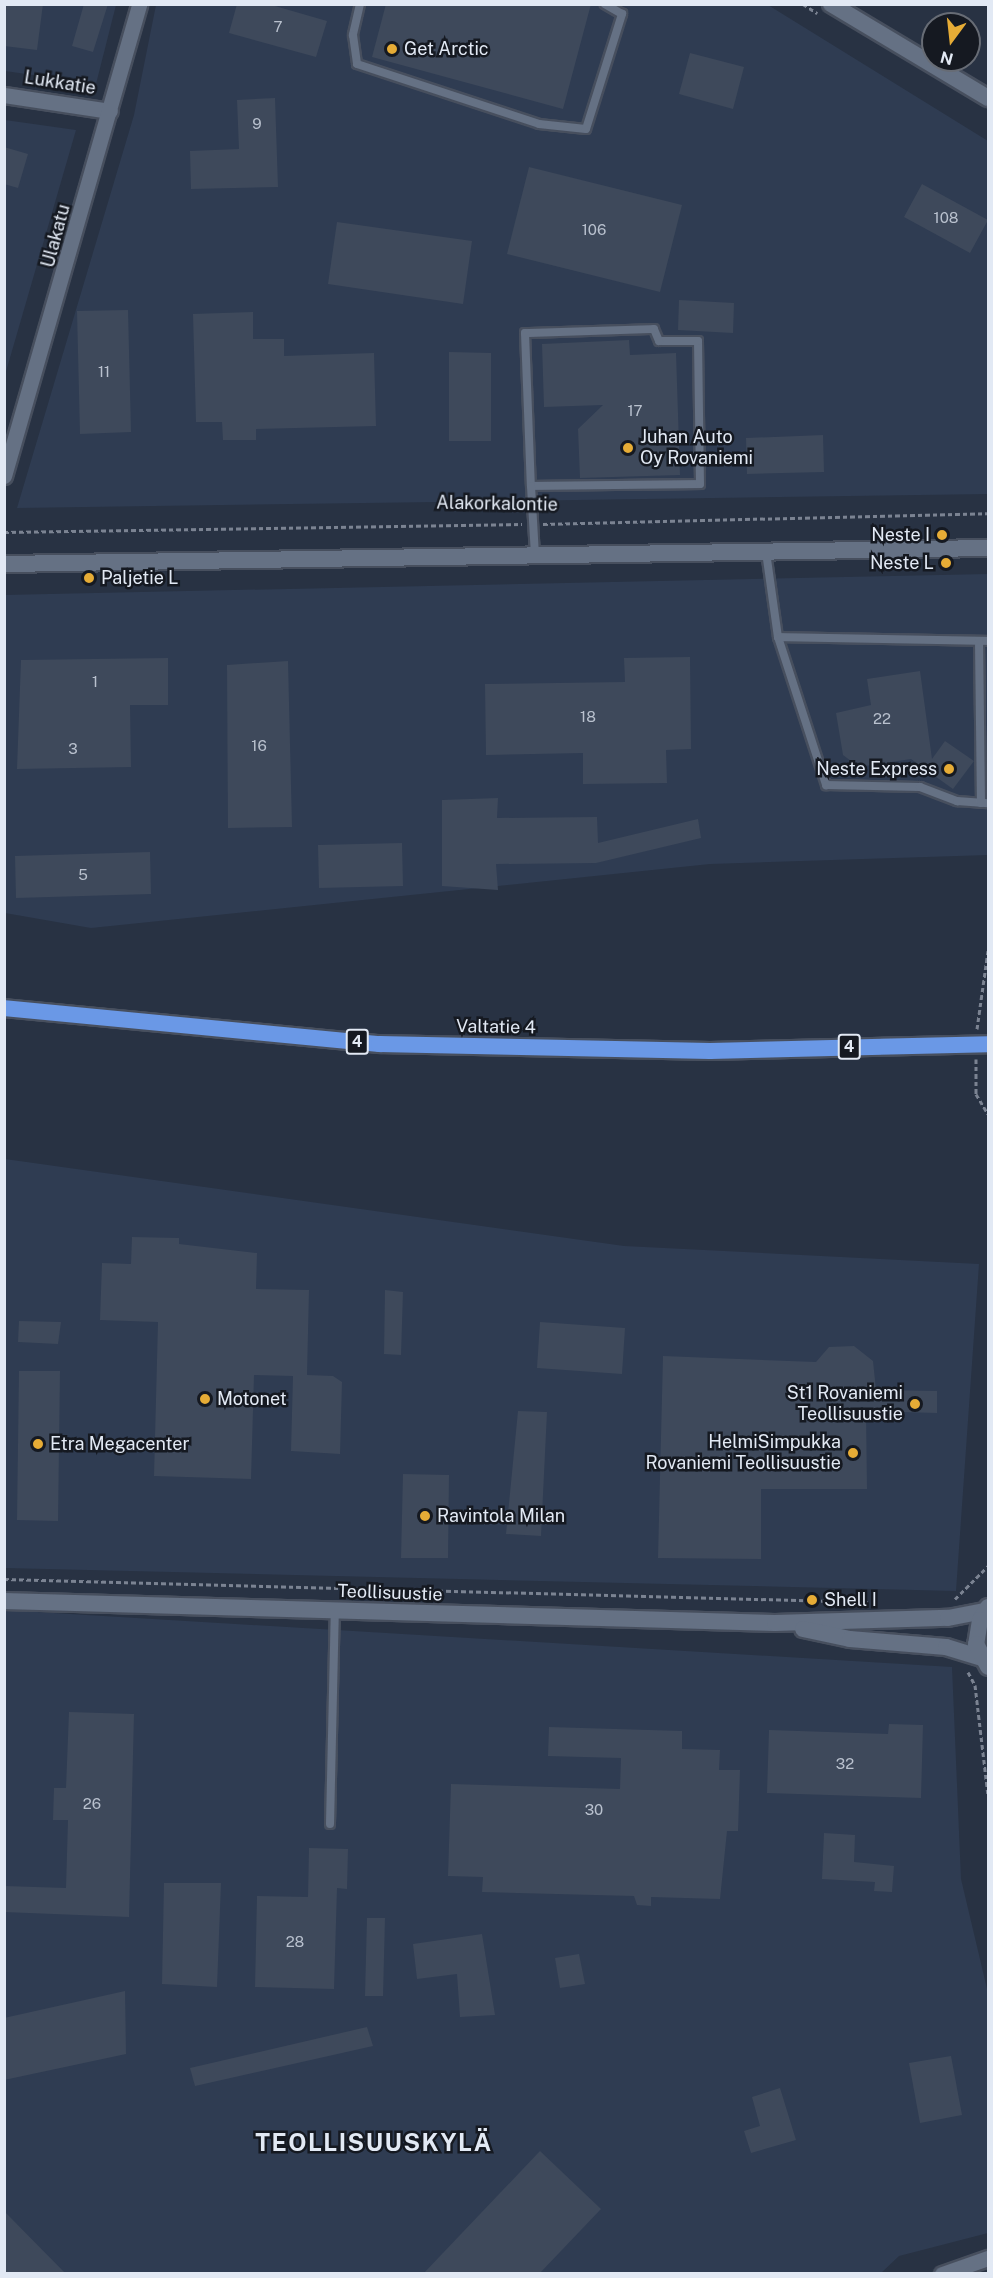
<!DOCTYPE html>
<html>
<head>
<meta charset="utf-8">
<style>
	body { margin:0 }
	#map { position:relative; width:993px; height:2278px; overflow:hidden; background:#283243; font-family:"Public Sans",sans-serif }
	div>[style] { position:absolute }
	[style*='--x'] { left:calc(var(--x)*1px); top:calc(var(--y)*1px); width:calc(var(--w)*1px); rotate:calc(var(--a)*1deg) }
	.built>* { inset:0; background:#2f3c52 }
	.building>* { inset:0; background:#3e495b }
	.path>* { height:3px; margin-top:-1.5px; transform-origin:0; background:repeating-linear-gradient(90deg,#7b8392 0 4.5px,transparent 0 7.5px) }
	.roads { filter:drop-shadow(2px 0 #474f5e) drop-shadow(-2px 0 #474f5e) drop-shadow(0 2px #474f5e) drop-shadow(0 -2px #474f5e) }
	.service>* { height:8px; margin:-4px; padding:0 4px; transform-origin:4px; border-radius:4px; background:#657184 }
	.minor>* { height:15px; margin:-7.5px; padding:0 7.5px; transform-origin:7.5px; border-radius:7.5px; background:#657184 }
	.tertiary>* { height:16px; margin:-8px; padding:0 8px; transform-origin:8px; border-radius:8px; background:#657184 }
	.secondary>* { height:16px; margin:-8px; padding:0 8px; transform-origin:8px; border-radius:8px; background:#657184 }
	.trunk>* { height:16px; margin:-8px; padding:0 8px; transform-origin:8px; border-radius:8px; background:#6a98e6 }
	.dots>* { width:16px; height:16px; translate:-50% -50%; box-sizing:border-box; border:3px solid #151921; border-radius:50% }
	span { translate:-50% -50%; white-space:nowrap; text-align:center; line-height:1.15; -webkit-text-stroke:5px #151921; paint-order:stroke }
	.number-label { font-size:15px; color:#b9c1ce }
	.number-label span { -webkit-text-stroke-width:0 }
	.shield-label span { padding:2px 4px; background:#151921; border:2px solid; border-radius:4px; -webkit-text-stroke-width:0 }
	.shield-label { font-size:16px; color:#e2e9f4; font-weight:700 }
	.poi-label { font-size:18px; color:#e2e9f4 }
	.left { translate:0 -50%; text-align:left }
	.right { translate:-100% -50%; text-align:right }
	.street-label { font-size:18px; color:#e2e9f4 }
	.district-label { font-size:24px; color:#e2e9f4; font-weight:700; letter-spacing:1.5px }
	.frame { position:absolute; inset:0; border:6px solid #e2e9f4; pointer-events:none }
	.north { position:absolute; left:921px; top:12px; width:60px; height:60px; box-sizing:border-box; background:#151921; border:2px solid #676c75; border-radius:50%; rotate:195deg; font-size:16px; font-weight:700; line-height:24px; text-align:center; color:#e2e9f4 }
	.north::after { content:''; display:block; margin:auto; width:21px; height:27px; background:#e6ac36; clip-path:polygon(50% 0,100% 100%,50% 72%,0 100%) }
</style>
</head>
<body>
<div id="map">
	<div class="built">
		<div style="clip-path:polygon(5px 5px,116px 5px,96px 84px,5px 71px)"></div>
		<div style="clip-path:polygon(156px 5px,768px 5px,988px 141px,988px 494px,17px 508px,134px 115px)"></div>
		<div style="clip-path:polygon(5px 120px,76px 130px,5px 375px)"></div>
		<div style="clip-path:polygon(988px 574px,988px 855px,710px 864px,91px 928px,5px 913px,4px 595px)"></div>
		<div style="clip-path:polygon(5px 1159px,624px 1246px,979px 1264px,956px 1591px,5px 1568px)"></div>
		<div style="clip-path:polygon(4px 1610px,952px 1667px,961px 1879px,988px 1993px,988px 2233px,899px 2256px,880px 2274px,5px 2273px)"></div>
	</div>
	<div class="building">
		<div style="clip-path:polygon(4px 4px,43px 4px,37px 50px,4px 46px)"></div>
		<div style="clip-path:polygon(84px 4px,108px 4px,93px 52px,72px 46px)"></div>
		<div style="clip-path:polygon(237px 4px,268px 4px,327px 21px,316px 57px,229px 33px)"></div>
		<div style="clip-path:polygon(386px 4px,591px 4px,563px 109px,372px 57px)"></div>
		<div style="clip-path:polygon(690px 53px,744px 67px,733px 109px,679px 94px)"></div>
		<div style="clip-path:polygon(275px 98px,278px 187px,191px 189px,190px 151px,239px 149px,237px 100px)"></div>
		<div style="clip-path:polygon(4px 147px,28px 154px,18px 188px,4px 184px)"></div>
		<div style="clip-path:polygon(529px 167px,682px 205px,660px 292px,507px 254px)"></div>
		<div style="clip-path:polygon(922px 184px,988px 220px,970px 253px,904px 217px)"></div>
		<div style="clip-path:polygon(337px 222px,472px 241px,463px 304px,328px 284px)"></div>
		<div style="clip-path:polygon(679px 300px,734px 303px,733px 333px,678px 330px)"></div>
		<div style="clip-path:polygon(128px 310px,131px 432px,80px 434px,77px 311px)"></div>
		<div style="clip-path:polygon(253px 312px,253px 339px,284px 339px,284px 356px,374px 353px,376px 426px,256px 429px,256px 440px,223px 440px,222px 422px,196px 422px,193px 314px)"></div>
		<div style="clip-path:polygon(629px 340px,630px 355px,676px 353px,680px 475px,580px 478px,578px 429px,603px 405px,544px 407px,542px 344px)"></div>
		<div style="clip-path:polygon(449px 352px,491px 353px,491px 441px,449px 441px)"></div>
		<div style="clip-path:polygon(823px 435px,824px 472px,747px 474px,746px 438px)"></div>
		<div style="clip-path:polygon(690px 657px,691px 749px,666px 750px,667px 783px,583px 784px,583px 753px,486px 755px,485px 684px,625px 682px,624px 658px)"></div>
		<div style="clip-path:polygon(168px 658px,168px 705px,130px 705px,131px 767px,17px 769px,21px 660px)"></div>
		<div style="clip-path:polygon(288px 661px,292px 827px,228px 828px,227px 665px)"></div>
		<div style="clip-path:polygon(920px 671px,932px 759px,945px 741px,974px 761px,953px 789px,911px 759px,859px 767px,843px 755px,836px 713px,871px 705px,867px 679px)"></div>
		<div style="clip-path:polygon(498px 798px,497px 818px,597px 817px,598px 843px,698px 819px,701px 838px,596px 863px,496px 864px,498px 890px,442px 886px,442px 800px)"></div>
		<div style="clip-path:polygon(402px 843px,403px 886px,319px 888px,318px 845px)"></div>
		<div style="clip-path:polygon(150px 852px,151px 894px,16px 898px,15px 856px)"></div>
		<div style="clip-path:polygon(132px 1237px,179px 1238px,179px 1244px,257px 1253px,256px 1289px,309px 1290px,307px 1375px,333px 1376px,342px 1382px,340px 1454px,291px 1451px,293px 1376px,254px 1375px,251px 1479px,154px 1476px,158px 1322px,100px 1320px,102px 1263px,131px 1264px)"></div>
		<div style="clip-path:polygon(385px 1290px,403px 1292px,401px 1355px,384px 1354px)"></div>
		<div style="clip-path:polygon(19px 1321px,61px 1322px,58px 1344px,18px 1342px)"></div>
		<div style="clip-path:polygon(540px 1322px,625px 1328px,622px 1374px,537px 1368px)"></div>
		<div style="clip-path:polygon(854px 1346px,873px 1361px,876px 1390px,937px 1391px,937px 1413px,866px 1411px,867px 1489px,761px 1489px,761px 1559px,658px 1558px,663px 1356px,816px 1362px,829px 1347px)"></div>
		<div style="clip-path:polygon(19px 1371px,60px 1371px,58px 1521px,17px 1520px)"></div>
		<div style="clip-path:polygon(518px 1411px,547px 1412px,541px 1536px,506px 1534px)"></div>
		<div style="clip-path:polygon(403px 1474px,449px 1475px,448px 1558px,401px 1558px)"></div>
		<div style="clip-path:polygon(69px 1712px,134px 1714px,129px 1917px,4px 1912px,4px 1886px,66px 1888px,68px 1820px,53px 1820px,54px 1788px,66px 1788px)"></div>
		<div style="clip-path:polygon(889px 1724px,923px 1725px,921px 1798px,767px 1793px,769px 1730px,888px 1734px)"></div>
		<div style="clip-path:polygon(549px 1727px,682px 1731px,682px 1749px,720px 1750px,719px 1770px,740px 1770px,738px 1831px,727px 1831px,720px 1899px,651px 1897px,651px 1906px,637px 1905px,634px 1896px,482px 1892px,483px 1877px,448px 1876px,451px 1784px,620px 1789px,621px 1758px,548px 1756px)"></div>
		<div style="clip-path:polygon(824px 1833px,855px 1835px,854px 1862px,894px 1866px,892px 1892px,874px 1891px,875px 1882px,822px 1879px)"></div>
		<div style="clip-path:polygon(309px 1848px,348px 1849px,347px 1889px,337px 1888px,334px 1989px,255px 1987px,257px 1896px,308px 1897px)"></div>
		<div style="clip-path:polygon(164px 1883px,221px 1883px,217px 1987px,162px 1984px)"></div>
		<div style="clip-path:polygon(367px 1918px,385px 1918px,383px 1996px,365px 1996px)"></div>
		<div style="clip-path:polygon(482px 1934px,495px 2015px,460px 2017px,457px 1974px,417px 1979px,413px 1944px)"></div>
		<div style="clip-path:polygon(579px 1954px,585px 1984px,560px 1988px,555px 1958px)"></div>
		<div style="clip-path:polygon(125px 1991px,126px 2054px,4px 2080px,4px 2018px)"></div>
		<div style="clip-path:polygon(367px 2027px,373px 2046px,195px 2086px,190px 2068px)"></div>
		<div style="clip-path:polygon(951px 2056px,962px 2115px,920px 2123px,909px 2063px)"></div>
		<div style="clip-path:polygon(780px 2088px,796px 2140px,751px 2153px,744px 2131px,760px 2126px,752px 2097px)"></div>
		<div style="clip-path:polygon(540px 2151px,601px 2209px,539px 2274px,423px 2274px)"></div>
		<div style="clip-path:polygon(4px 2211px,66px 2274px,4px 2274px)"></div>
	</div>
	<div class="path">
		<div style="--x:803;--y:4;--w:17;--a:33"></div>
		<div style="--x:543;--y:524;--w:445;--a:-1.4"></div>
		<div style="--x:4;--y:532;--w:518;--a:-0.88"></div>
		<div style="--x:977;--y:1029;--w:79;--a:-82"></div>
		<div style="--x:976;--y:1059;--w:35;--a:90"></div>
		<div style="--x:976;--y:1094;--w:23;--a:59"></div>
		<div style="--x:4;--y:1579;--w:864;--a:1.52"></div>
		<div style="--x:955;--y:1599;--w:47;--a:-45"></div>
		<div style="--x:968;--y:1672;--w:15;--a:62"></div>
		<div style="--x:975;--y:1685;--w:112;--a:83.3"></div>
	</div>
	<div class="roads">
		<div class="service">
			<div style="--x:360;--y:4;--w:32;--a:103"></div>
			<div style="--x:353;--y:35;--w:29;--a:82"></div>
			<div style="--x:357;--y:64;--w:192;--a:18.2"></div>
			<div style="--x:539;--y:124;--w:47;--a:6.1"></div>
			<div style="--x:586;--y:129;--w:121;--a:-72.6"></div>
			<div style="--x:622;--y:14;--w:20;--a:-150"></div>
			<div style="--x:531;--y:486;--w:169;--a:-0.7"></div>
			<div style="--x:700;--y:484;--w:143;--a:-90.8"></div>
			<div style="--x:698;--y:341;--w:39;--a:180"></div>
			<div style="--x:659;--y:341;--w:13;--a:-113"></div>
			<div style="--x:654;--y:329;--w:129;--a:178.2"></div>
			<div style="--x:525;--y:333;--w:153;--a:87.8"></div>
			<div style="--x:531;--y:486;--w:70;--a:86.7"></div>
			<div style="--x:766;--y:552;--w:86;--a:82"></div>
			<div style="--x:778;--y:637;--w:156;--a:72"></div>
			<div style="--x:826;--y:785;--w:94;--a:1.2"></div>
			<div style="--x:920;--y:787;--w:40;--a:21"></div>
			<div style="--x:957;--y:801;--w:31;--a:4"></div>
			<div style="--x:778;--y:637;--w:210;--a:1.1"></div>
			<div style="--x:979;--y:641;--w:162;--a:89.3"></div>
			<div style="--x:330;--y:1824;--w:213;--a:-88.7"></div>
		</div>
		<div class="minor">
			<div style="--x:4;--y:95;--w:107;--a:8.6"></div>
			<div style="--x:4;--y:476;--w:491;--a:-74"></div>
			<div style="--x:942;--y:2274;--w:49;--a:-19.2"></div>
		</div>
		<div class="tertiary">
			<div style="--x:831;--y:4;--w:183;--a:30.9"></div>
			<div style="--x:4;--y:564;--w:984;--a:-0.93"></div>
			<div style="--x:4;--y:1601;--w:771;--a:1.63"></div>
			<div style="--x:775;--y:1623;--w:173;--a:-1.7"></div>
			<div style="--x:948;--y:1618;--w:38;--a:-11"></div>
			<div style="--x:803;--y:1629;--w:48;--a:12"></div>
			<div style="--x:850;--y:1639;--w:96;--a:4.8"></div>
			<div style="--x:946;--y:1647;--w:37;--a:17"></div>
		</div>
		<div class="secondary">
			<div style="--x:988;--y:1607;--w:15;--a:122"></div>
			<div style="--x:980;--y:1620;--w:24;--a:99"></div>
			<div style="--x:976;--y:1644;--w:26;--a:62"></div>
		</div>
		<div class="trunk">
			<div style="--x:4;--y:1008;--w:377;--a:5.5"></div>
			<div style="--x:379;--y:1044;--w:331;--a:1.2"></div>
			<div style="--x:710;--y:1051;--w:278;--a:-1.4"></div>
		</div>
	</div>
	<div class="dots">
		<div style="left:392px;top:49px;background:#e6ac36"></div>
		<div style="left:628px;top:448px;background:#e6ac36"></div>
		<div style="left:942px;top:535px;background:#e6ac36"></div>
		<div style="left:946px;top:563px;background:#e6ac36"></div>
		<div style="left:89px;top:578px;background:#e6ac36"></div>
		<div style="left:949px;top:769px;background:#e6ac36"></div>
		<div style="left:205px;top:1399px;background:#e6ac36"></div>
		<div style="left:915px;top:1404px;background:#e6ac36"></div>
		<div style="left:38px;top:1444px;background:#e6ac36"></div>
		<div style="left:853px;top:1453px;background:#e6ac36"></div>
		<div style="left:425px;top:1516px;background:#e6ac36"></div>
		<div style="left:812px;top:1600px;background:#e6ac36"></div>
	</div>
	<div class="number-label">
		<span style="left:278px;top:27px">7</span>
		<span style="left:257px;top:124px">9</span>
		<span style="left:946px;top:218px">108</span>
		<span style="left:594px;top:230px">106</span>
		<span style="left:104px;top:372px">11</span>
		<span style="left:635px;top:411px">17</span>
		<span style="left:95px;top:682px">1</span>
		<span style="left:588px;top:717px">18</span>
		<span style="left:882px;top:719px">22</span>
		<span style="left:259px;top:746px">16</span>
		<span style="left:73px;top:749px">3</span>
		<span style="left:83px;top:875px">5</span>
		<span style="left:845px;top:1764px">32</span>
		<span style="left:92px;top:1804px">26</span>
		<span style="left:594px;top:1810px">30</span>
		<span style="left:295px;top:1942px">28</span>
	</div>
	<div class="shield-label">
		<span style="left:357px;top:1042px">4</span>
		<span style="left:849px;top:1047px">4</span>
	</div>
	<div class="poi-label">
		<span class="left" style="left:404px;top:49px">Get Arctic</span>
		<span class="left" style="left:640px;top:448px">Juhan Auto<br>Oy Rovaniemi</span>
		<span class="right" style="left:930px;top:535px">Neste I</span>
		<span class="right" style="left:934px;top:563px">Neste L</span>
		<span class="left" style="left:101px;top:578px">Paljetie L</span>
		<span class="right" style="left:937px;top:769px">Neste Express</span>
		<span class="right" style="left:903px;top:1404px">St1 Rovaniemi<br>Teollisuustie</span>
		<span class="left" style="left:217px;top:1399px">Motonet</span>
		<span class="right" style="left:841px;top:1453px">HelmiSimpukka<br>Rovaniemi Teollisuustie</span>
		<span class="left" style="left:50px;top:1444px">Etra Megacenter</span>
		<span class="left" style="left:437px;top:1516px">Ravintola Milan</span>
		<span class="left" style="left:824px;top:1600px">Shell I</span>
	</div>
	<div class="street-label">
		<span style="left:60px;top:83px;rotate:9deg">Lukkatie</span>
		<span style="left:56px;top:236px;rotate:-75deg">Ulakatu</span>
		<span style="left:497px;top:504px;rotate:1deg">Alakorkalontie</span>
		<span style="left:496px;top:1027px;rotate:1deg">Valtatie 4</span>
		<span style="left:390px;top:1593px;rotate:2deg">Teollisuustie</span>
	</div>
	<div class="district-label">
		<span style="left:374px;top:2143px">TEOLLISUUSKYLÄ</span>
	</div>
	<div class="frame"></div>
	<div class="north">N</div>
</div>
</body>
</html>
